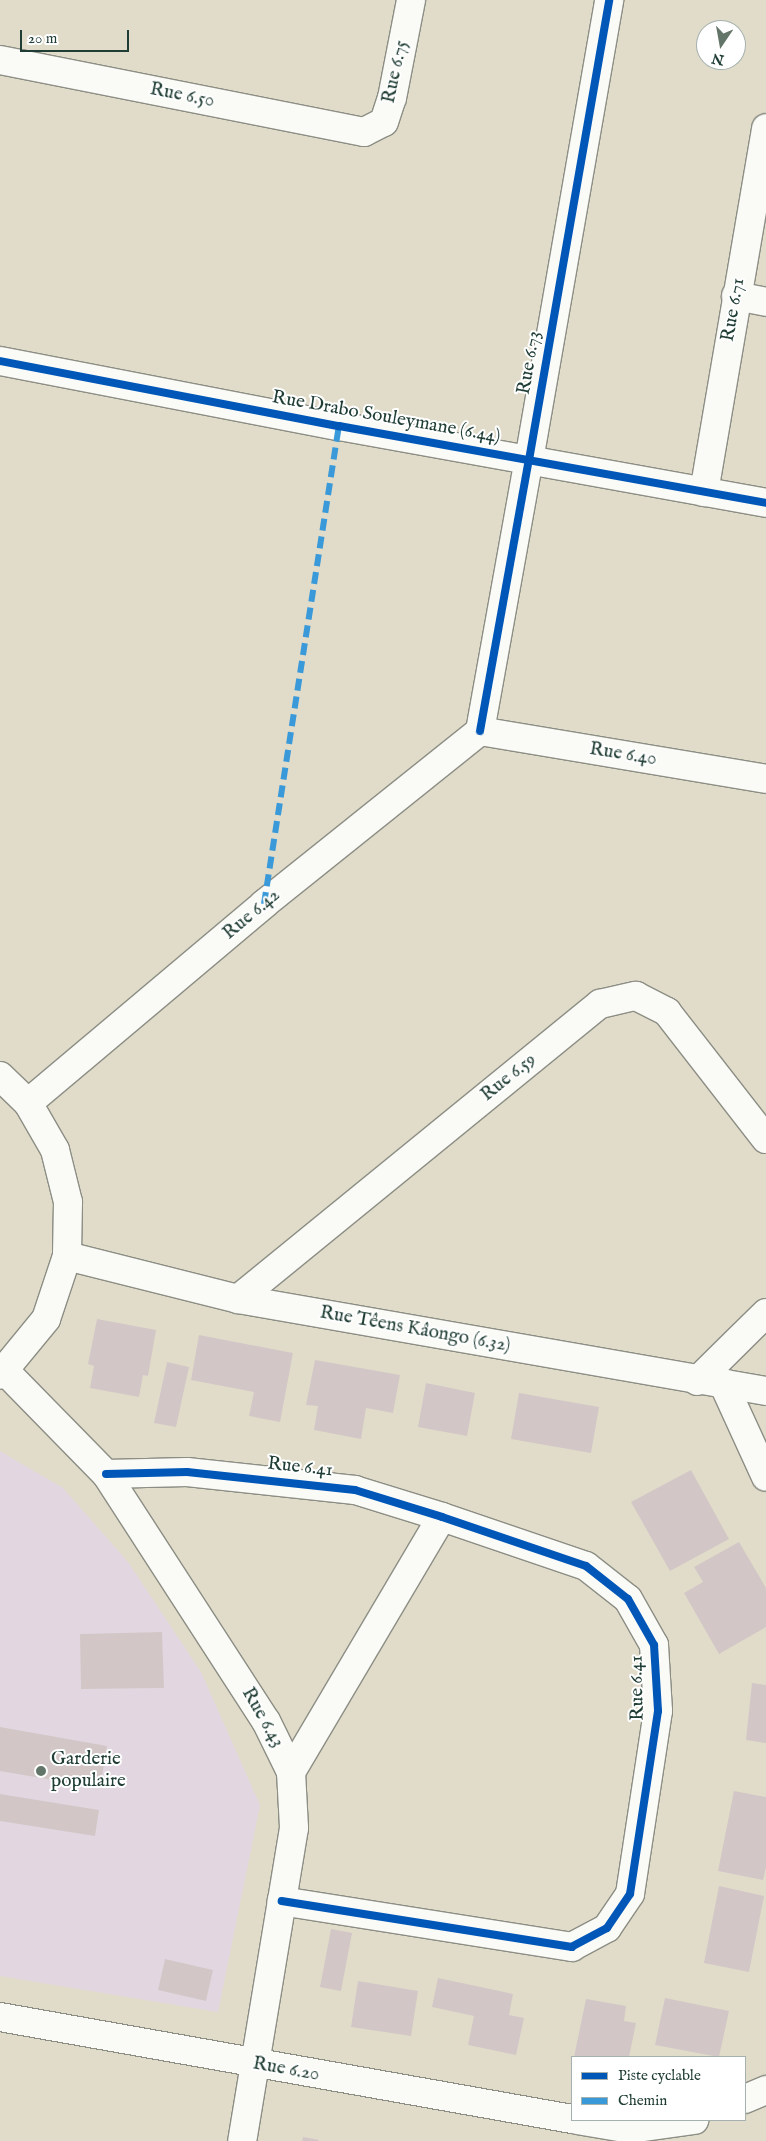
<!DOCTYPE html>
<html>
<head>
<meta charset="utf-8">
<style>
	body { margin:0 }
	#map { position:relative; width:766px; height:2141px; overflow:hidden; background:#e1dcca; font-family:"IM FELL English",serif }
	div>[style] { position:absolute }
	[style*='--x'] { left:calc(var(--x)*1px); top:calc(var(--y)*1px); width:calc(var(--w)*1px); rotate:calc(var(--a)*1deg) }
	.built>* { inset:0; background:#e2d7e1 }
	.building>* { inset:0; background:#d2c7c6 }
	.roads { filter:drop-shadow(1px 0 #8c8e84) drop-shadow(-1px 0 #8c8e84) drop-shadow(0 1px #8c8e84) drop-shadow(0 -1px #8c8e84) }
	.minor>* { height:28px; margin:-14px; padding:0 14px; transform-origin:14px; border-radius:14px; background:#fafaf7 }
	.quiet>* { height:6px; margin-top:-3px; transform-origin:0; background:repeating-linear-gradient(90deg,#3a99d8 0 12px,transparent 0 18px) }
	.cycleway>* { height:8px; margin:-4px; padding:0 4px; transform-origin:4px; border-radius:4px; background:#0057b8 }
	.dots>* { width:14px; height:14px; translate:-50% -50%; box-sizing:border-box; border:2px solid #fff; border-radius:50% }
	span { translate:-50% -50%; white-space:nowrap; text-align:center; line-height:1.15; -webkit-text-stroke:4px #fff; paint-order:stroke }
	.street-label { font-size:19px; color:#1f3d34 }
	.poi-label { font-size:19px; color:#1f3d34 }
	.left { translate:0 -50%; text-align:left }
	.legend { position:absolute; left:571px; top:2056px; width:175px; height:65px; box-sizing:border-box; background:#fff; border:1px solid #a5b1ae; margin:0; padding:6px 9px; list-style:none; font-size:15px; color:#1f3d34 }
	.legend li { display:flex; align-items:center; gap:10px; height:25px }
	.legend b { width:25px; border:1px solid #a5b1ae }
	.north { position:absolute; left:696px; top:20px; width:50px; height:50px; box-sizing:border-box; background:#fff; border:1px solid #a5b1ae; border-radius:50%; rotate:192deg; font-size:14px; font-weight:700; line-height:20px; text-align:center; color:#1f3d34 }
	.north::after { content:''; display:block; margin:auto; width:18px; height:22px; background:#637568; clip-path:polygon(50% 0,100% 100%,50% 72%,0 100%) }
	.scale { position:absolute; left:20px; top:30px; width:109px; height:22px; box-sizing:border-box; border:2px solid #1f3d34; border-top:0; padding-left:6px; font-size:15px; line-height:18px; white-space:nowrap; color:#1f3d34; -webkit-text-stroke:4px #fff; paint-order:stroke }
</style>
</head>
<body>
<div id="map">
	<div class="built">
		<div style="clip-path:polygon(0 1451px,63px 1488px,128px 1562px,201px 1672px,260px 1805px,218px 2012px,0 1976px)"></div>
	</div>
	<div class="building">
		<div style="clip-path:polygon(97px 1319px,156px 1330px,148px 1376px,143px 1375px,139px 1397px,90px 1388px,94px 1366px,88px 1364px)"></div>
		<div style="clip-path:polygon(199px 1335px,293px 1353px,280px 1422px,249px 1416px,254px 1392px,191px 1380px)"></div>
		<div style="clip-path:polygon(315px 1360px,400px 1375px,393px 1413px,366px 1408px,361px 1439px,314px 1430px,318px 1406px,306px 1405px)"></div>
		<div style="clip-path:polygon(167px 1362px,189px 1367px,176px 1427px,154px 1423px)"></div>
		<div style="clip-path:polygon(426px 1383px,475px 1393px,467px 1436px,418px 1427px)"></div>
		<div style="clip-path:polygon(519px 1393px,599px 1407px,591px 1453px,511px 1439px)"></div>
		<div style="clip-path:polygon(691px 1470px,729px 1539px,670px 1571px,631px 1502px)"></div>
		<div style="clip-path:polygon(739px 1542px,766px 1588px,766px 1627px,719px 1654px,684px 1593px,703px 1582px,694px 1567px)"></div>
		<div style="clip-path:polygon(162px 1632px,164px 1688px,81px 1689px,80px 1634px)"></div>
		<div style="clip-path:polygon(752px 1683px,766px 1685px,766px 1743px,746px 1740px)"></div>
		<div style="clip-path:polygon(0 1727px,107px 1746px,100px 1788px,0 1771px)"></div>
		<div style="clip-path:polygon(734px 1791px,766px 1797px,766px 1867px,763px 1880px,718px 1871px)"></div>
		<div style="clip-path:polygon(0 1794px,99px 1810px,95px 1836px,0 1821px)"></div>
		<div style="clip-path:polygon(719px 1886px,764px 1896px,749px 1972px,704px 1963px)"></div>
		<div style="clip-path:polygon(331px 1929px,352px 1933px,341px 1991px,320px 1987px)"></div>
		<div style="clip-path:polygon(165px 1959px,213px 1970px,206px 2001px,158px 1990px)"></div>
		<div style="clip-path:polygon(438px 1978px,513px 1994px,509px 2015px,524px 2018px,516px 2055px,468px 2045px,474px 2016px,432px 2007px)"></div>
		<div style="clip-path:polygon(358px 1981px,418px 1991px,411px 2036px,351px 2027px)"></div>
		<div style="clip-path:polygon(665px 1998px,729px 2011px,719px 2057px,655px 2045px)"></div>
		<div style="clip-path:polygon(586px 1999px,626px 2006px,624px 2021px,636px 2023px,629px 2057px,574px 2057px)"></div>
		<div style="clip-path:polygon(303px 2137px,319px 2140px,318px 2141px,302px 2141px)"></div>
	</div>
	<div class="roads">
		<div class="minor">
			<div style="--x:0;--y:60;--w:371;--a:11.2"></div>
			<div style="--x:364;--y:132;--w:22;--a:-27"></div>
			<div style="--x:384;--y:122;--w:25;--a:-72"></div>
			<div style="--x:392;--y:98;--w:100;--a:-79"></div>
			<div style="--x:736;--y:296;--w:31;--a:11"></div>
			<div style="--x:0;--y:361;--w:345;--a:10.9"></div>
			<div style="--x:339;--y:426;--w:434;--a:10.2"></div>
			<div style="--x:704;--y:492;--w:369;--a:-80.3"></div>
			<div style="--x:480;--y:731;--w:275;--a:-79.8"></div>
			<div style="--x:529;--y:460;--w:467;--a:-80.1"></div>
			<div style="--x:480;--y:731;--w:290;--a:9.5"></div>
			<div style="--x:0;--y:1076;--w:39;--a:44"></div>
			<div style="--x:28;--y:1103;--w:54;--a:60.1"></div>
			<div style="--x:55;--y:1150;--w:54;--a:76"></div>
			<div style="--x:68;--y:1202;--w:54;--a:91.1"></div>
			<div style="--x:67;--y:1256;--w:66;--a:108.4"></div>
			<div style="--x:46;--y:1319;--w:72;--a:129.4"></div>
			<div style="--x:28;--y:1103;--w:309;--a:-40.1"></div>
			<div style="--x:264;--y:904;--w:277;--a:-38.7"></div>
			<div style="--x:67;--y:1256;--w:176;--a:14.1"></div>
			<div style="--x:238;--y:1299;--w:536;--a:9.88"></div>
			<div style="--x:238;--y:1299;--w:467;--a:-39.2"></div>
			<div style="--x:600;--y:1004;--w:37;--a:-13"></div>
			<div style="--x:636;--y:996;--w:35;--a:27"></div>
			<div style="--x:667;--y:1012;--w:161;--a:52.1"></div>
			<div style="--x:5;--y:1371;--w:144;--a:45.6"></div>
			<div style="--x:106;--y:1474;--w:294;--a:57.1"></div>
			<div style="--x:266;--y:1721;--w:57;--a:63.9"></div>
			<div style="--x:291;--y:1772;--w:56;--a:86.9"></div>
			<div style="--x:294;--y:1828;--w:317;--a:99.4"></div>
			<div style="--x:697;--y:1381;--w:97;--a:-44.6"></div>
			<div style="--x:723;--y:1383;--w:103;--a:65.4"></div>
			<div style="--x:106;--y:1474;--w:81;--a:-1.4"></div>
			<div style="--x:187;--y:1472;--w:169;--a:6.1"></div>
			<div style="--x:355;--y:1490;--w:91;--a:17.2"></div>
			<div style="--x:442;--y:1517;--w:152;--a:18.8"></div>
			<div style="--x:586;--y:1566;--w:53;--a:38.2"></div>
			<div style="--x:628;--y:1599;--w:53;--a:60.5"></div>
			<div style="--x:654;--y:1645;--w:66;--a:86.5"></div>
			<div style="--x:658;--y:1711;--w:185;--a:98.7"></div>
			<div style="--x:630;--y:1894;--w:41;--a:124.1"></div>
			<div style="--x:607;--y:1928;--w:40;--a:152"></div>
			<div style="--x:572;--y:1947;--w:294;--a:-171"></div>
			<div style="--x:291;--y:1772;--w:296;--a:-59.4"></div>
			<div style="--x:0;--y:2017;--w:581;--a:10.11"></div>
			<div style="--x:745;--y:2099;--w:23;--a:-23"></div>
			<div style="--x:577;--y:2120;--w:54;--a:9.6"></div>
			<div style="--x:630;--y:2129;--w:65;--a:-8"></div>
		</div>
	</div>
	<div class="quiet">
		<div style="--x:264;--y:904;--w:484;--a:-81.1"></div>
	</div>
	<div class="cycleway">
		<div style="--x:0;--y:361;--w:345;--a:10.9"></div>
		<div style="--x:339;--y:426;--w:434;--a:10.2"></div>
		<div style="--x:480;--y:731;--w:275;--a:-79.8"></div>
		<div style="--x:529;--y:460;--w:467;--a:-80.1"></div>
		<div style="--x:106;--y:1474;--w:81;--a:-1.4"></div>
		<div style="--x:187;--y:1472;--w:169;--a:6.1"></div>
		<div style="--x:355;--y:1490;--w:91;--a:17.2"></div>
		<div style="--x:442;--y:1517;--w:152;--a:18.8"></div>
		<div style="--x:586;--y:1566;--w:53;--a:38.2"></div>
		<div style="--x:628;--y:1599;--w:53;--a:60.5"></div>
		<div style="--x:654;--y:1645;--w:66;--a:86.5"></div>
		<div style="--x:658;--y:1711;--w:185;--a:98.7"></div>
		<div style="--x:630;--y:1894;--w:41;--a:124.1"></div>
		<div style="--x:607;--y:1928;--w:40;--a:152"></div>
		<div style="--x:572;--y:1947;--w:294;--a:-171"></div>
	</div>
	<div class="dots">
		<div style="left:41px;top:1771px;background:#637568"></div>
	</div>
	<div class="street-label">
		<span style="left:396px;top:72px;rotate:-78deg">Rue 6.75</span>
		<span style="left:182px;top:96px;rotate:11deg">Rue 6.50</span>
		<span style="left:734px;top:310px;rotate:-80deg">Rue 6.71</span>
		<span style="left:530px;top:363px;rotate:-80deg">Rue 6.73</span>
		<span style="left:386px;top:418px;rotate:10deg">Rue Drabo Souleymane (6.44)</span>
		<span style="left:623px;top:755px;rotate:9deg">Rue 6.40</span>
		<span style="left:252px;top:915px;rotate:-40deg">Rue 6.42</span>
		<span style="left:509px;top:1078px;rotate:-39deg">Rue 6.59</span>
		<span style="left:415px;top:1330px;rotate:10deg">Rue Têens Kâongo (6.32)</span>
		<span style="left:300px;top:1468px;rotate:6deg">Rue 6.41</span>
		<span style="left:638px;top:1688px;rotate:-91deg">Rue 6.41</span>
		<span style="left:262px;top:1718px;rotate:60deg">Rue 6.43</span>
		<span style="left:286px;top:2070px;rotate:10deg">Rue 6.20</span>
	</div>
	<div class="poi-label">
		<span class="left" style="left:51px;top:1771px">Garderie<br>populaire</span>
	</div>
	<ul class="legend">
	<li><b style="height:6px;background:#0057b8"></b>Piste cyclable</li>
	<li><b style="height:6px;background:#3a99d8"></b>Chemin</li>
	</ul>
	<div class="north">N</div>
	<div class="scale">20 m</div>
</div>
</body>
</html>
